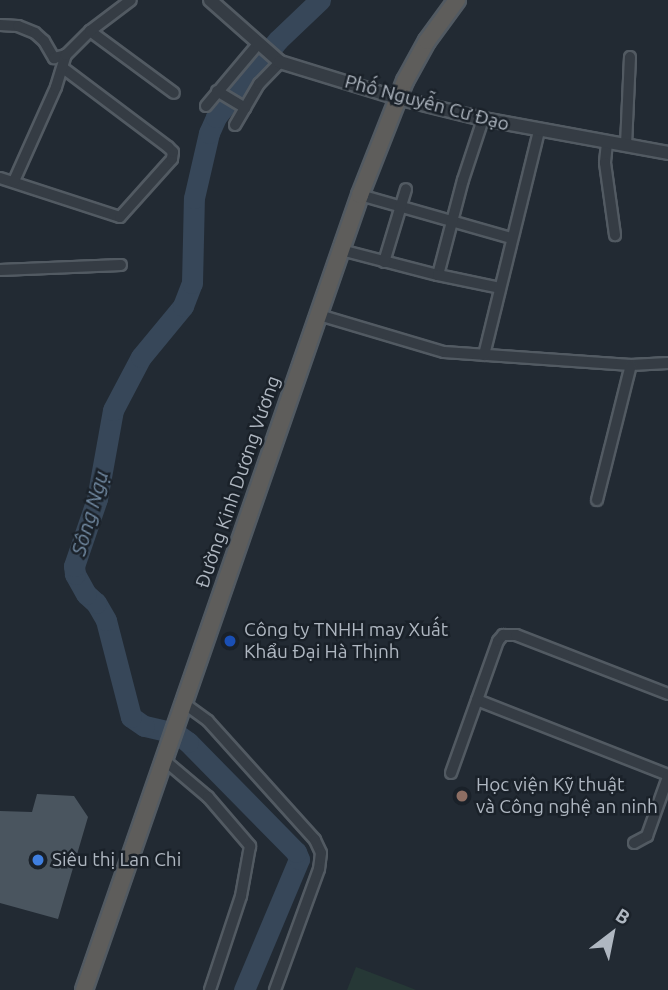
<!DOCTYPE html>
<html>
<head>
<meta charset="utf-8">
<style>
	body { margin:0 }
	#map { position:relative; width:668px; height:990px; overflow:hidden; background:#222a33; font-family:Ubuntu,sans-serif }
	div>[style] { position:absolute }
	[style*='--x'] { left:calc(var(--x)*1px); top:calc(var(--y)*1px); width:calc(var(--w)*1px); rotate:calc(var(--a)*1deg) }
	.green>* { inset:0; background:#263836 }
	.river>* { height:21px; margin:-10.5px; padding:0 10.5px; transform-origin:10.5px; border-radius:10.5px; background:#374759 }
	.building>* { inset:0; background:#4a555f }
	.roads { filter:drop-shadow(2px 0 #525a62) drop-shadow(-2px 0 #525a62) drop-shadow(0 2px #525a62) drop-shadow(0 -2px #525a62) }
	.minor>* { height:10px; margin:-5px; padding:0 5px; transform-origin:5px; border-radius:5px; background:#353c44 }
	.tertiary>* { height:12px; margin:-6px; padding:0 6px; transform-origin:6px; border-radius:6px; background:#353c44 }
	.trunk>* { height:16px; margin:-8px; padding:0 8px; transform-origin:8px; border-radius:8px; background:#5e5d5b }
	.dots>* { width:19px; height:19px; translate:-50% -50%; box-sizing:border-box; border:4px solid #1a2129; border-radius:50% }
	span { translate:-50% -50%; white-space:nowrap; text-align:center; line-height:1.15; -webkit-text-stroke:5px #1a2129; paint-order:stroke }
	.street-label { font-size:19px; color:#afb7c1 }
	.poi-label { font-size:19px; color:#afb7c1 }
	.left { translate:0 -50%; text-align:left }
	.water-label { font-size:21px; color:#728aa2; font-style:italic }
	.north { position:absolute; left:577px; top:899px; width:70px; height:70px; -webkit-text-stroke:5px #1a2129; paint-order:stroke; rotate:32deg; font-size:19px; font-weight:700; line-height:28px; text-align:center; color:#afb7c1 }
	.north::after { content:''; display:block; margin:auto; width:24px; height:32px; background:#afb7c1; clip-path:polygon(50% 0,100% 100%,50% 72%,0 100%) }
</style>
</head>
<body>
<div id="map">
	<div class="green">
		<div style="clip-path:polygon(356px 967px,406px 986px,416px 990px,347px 990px)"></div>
	</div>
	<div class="river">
		<div style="--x:244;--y:990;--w:142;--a:-67.2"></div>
		<div style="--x:299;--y:859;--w:8;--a:-113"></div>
		<div style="--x:296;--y:852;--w:154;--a:-134.5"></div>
		<div style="--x:188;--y:742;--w:16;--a:-145"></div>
		<div style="--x:175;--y:733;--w:32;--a:-167"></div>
		<div style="--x:144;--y:726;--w:16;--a:-145"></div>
		<div style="--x:131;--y:717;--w:100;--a:-104.5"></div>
		<div style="--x:106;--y:620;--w:20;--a:-120"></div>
		<div style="--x:96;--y:603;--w:13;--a:-138"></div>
		<div style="--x:86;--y:594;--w:23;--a:-119"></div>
		<div style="--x:75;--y:574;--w:8;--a:-97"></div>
		<div style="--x:74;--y:566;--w:71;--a:-71.1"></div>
		<div style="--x:97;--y:499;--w:90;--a:-79.8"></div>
		<div style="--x:113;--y:410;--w:60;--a:-62.2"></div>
		<div style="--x:141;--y:357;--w:66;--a:-50.5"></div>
		<div style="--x:183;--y:306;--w:25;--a:-69"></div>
		<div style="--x:192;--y:283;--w:85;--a:-88.7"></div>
		<div style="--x:194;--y:198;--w:67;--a:-77"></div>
		<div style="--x:209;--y:133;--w:17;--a:-66"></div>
		<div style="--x:216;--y:117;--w:99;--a:-51.2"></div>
		<div style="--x:278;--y:40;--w:58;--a:-43.6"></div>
	</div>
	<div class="building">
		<div style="clip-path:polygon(37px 794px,74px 796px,88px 817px,58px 919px,0 903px,0 811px,32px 812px)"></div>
	</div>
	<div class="roads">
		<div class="minor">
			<div style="--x:0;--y:25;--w:18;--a:3"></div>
			<div style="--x:18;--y:26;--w:18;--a:22"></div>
			<div style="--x:35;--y:33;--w:12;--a:42"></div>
			<div style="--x:44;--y:41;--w:20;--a:60"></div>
			<div style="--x:54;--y:58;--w:12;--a:-14"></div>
			<div style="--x:90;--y:31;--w:104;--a:36.4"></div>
			<div style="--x:217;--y:91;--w:33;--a:31"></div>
			<div style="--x:206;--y:106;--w:81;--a:-50"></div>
			<div style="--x:235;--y:125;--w:48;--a:-59.7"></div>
			<div style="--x:259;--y:84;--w:30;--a:-46"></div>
			<div style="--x:607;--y:143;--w:20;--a:96"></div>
			<div style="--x:605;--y:163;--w:73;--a:82.1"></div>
			<div style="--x:626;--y:145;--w:88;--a:-87.4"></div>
			<div style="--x:0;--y:178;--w:126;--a:18"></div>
			<div style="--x:120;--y:217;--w:78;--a:-48.1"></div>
			<div style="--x:172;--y:159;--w:7;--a:-82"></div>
			<div style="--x:173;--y:152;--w:7;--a:-135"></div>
			<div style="--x:168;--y:147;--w:131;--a:-143"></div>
			<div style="--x:14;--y:181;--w:103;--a:-65.9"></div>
			<div style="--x:56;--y:87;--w:34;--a:-73"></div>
			<div style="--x:66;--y:55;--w:34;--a:-45"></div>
			<div style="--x:90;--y:31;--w:51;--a:-37.1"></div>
			<div style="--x:360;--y:195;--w:157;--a:15.9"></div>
			<div style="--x:341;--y:250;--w:100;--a:14.5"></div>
			<div style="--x:438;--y:275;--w:98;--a:-75.3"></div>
			<div style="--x:463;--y:180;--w:64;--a:-71.8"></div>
			<div style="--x:384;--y:262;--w:76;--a:-73.2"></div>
			<div style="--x:0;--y:270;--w:121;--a:-2.4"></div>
			<div style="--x:438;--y:275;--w:63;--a:11.8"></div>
			<div style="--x:319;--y:315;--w:130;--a:16.5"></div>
			<div style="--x:444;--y:352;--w:187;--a:4"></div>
			<div style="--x:631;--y:365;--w:37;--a:-3"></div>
			<div style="--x:484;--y:355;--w:231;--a:-76.2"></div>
			<div style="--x:597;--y:500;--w:139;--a:-75.9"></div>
			<div style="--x:477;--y:700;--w:205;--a:21.4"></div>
			<div style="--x:182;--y:702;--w:32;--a:36"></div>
			<div style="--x:208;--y:721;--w:160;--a:48"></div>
			<div style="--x:315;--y:840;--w:14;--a:65"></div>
			<div style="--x:321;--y:853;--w:16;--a:97"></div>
			<div style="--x:319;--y:869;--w:129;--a:110"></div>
			<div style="--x:163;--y:759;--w:59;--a:40.2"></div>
			<div style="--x:208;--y:797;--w:65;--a:49.4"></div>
			<div style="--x:250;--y:846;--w:51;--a:100.2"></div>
			<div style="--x:241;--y:896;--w:99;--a:108.3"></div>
			<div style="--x:451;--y:773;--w:140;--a:-70.4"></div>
			<div style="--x:498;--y:641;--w:8;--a:-50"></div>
			<div style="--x:503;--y:635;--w:13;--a:0"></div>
			<div style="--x:516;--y:635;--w:163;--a:21.2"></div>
			<div style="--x:634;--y:843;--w:15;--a:-28"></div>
			<div style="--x:647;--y:836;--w:63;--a:-70.4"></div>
		</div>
		<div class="tertiary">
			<div style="--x:210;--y:0;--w:94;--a:41.5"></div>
			<div style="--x:280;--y:62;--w:122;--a:17.1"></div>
			<div style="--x:397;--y:98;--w:89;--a:13.7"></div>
			<div style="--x:483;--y:119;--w:188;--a:10.4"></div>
		</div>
		<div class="trunk">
			<div style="--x:84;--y:990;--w:842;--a:-70.85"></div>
			<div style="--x:360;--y:195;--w:123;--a:-68.5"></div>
			<div style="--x:405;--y:81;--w:46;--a:-61.2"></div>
			<div style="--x:427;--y:41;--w:51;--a:-53.8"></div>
		</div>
	</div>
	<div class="dots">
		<div style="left:230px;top:641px;background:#1a4fb4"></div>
		<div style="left:462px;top:796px;background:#8d6e63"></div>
		<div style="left:38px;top:860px;background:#3f7fe0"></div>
	</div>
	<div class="street-label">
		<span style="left:427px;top:103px;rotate:15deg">Phố Nguyễn Cư Đạo</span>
		<span style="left:238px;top:482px;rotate:-71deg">Đường Kinh Dương Vương</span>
	</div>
	<div class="poi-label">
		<span class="left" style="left:244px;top:641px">Công ty TNHH may Xuất<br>Khẩu Đại Hà Thịnh</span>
		<span class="left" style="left:476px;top:796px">Học viện Kỹ thuật<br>và Công nghệ an ninh</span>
		<span class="left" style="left:52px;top:860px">Siêu thị Lan Chi</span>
	</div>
	<div class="water-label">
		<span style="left:89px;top:513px;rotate:-74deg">Sông Ngụ</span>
	</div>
	<div class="north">B</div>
</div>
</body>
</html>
